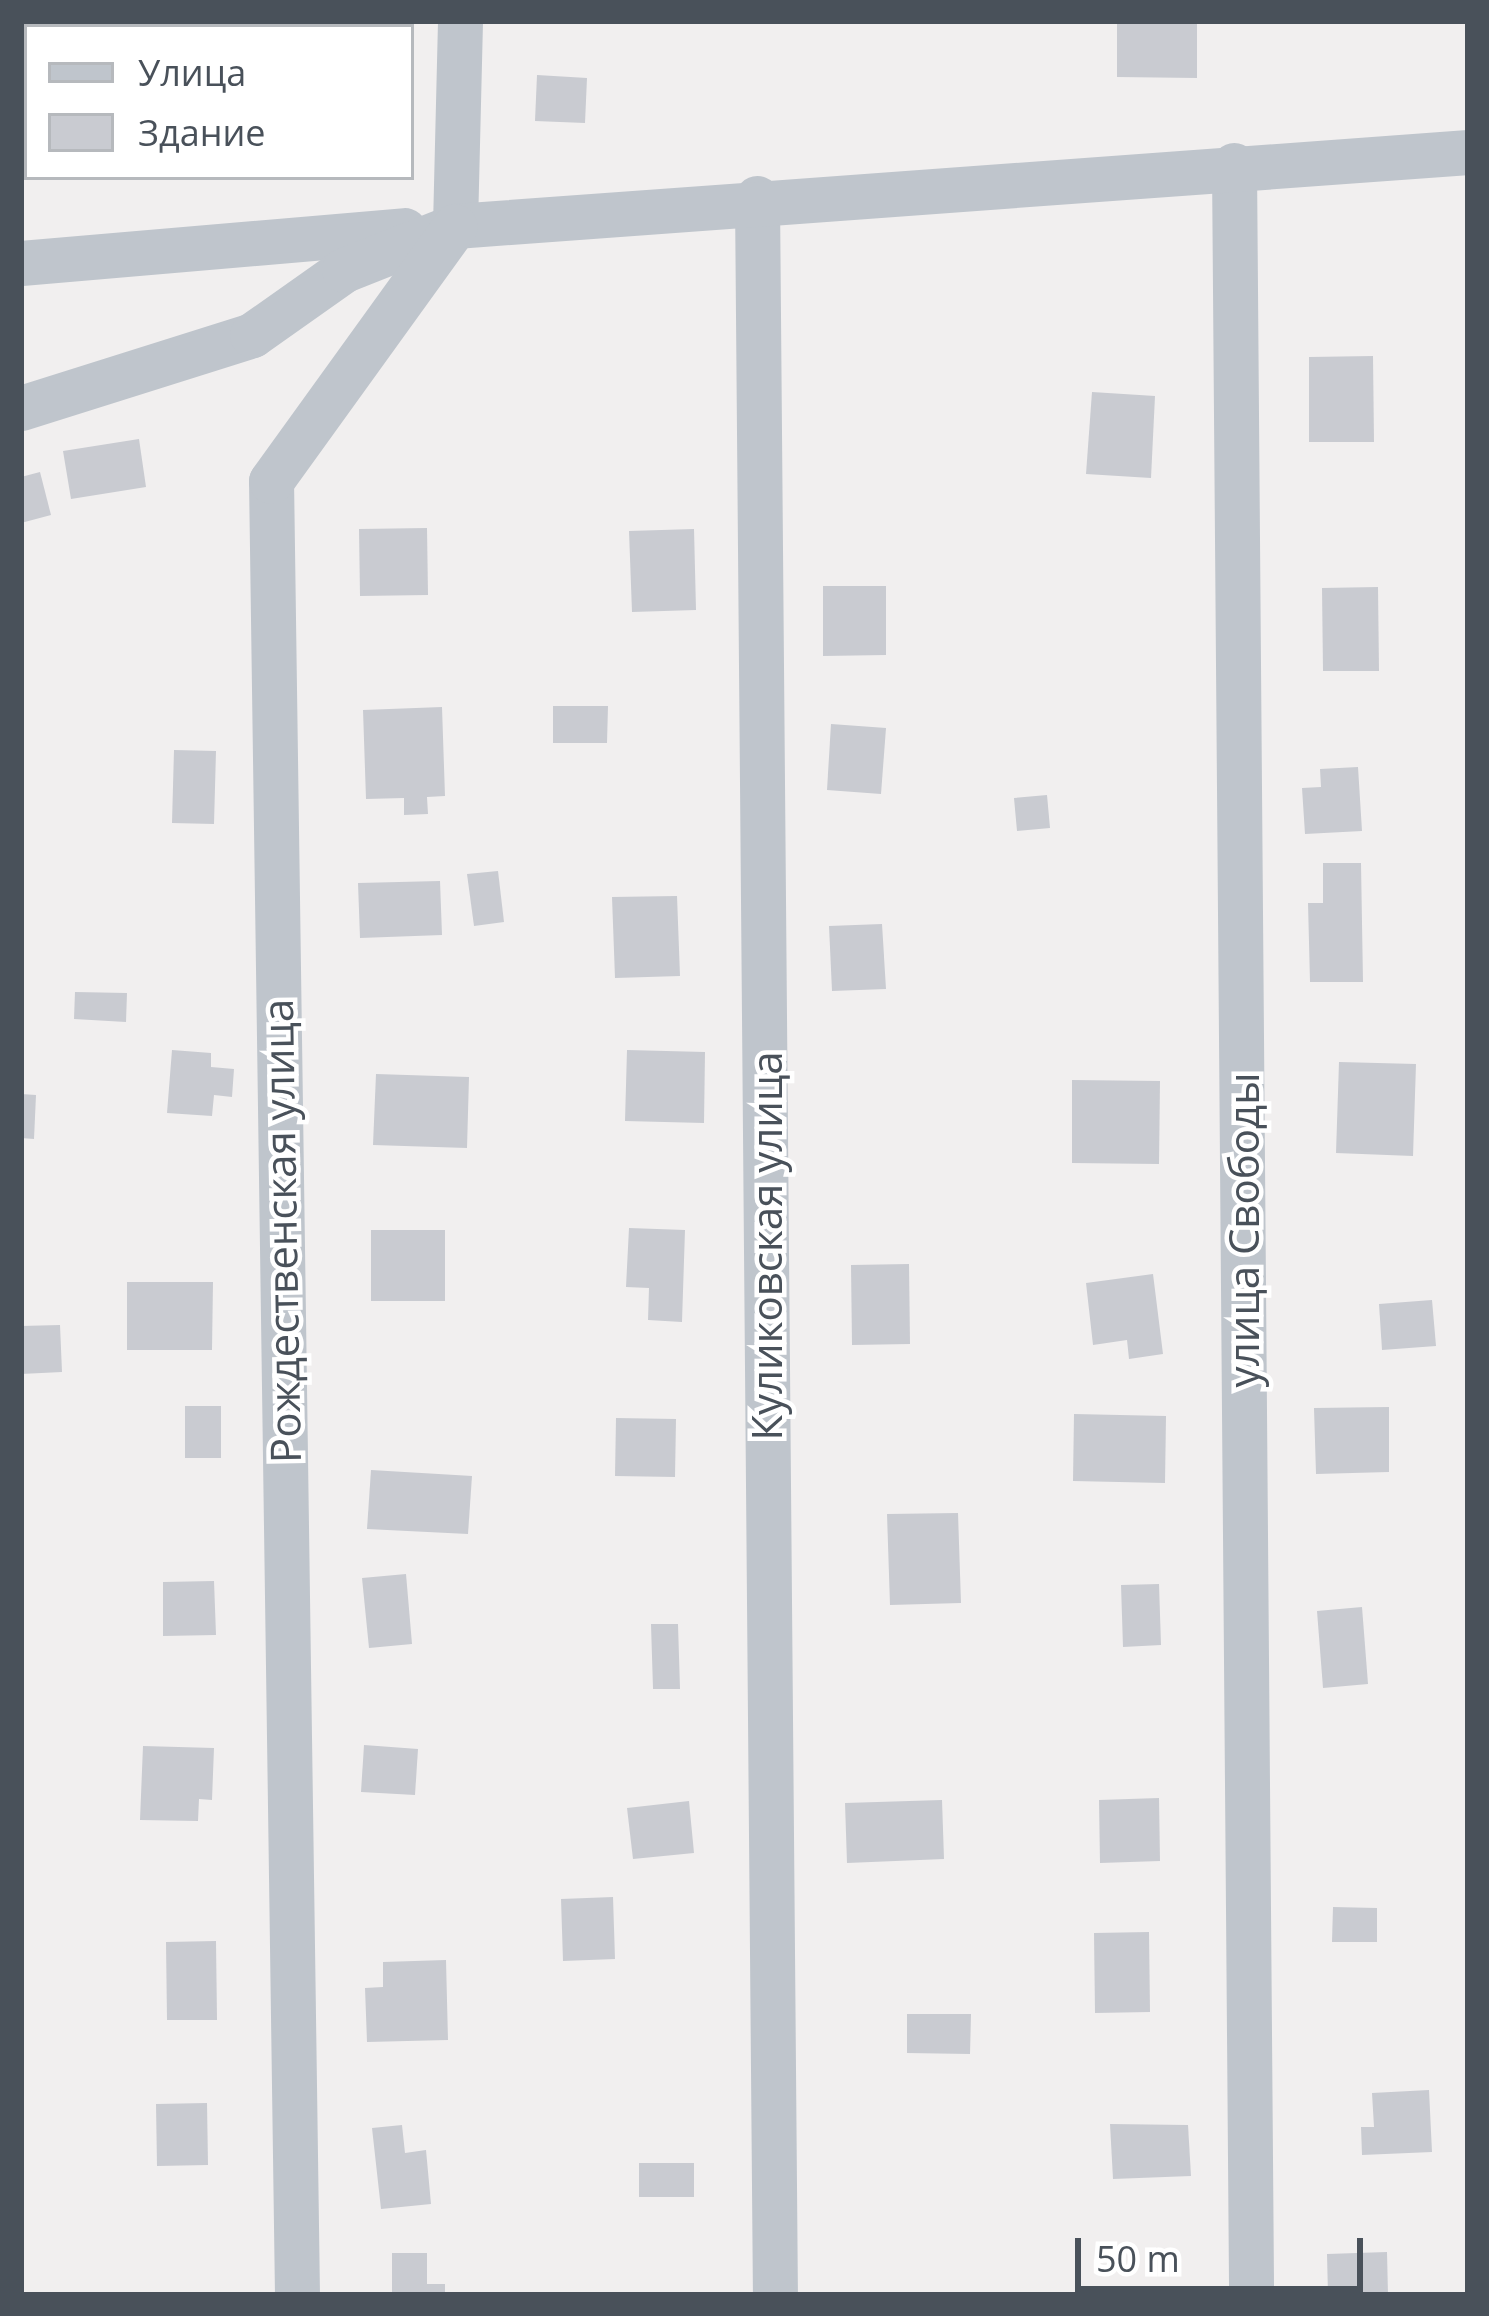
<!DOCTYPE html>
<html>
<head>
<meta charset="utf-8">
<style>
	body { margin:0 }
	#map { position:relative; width:1489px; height:2316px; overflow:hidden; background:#f1efef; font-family:"Open Sans",sans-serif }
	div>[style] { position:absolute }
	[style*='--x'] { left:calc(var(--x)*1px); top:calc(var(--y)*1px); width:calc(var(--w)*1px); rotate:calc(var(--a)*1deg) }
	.building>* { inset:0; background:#c9cbd1 }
	.minor>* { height:45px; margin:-22.5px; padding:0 22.5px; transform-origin:22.5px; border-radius:22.5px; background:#bfc5cc }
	span { translate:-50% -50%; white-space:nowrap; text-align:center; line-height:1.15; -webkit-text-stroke:9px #fff; paint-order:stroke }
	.street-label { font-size:42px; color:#49515a }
	.frame { position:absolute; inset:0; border:24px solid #49515a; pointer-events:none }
	.legend { position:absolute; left:24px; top:24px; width:390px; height:156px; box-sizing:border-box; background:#fff; border:3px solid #b6b9bd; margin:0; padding:15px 21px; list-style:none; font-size:36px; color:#49515a }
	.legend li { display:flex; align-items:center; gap:24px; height:60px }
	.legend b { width:60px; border:3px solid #b6b9bd }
	.scale { position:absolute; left:1075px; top:2238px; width:288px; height:54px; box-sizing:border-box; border:6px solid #49515a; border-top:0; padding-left:15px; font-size:36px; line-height:42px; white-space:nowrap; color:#49515a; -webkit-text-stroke:9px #fff; paint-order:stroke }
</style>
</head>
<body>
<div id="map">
	<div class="building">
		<div style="clip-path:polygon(1117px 21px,1197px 21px,1197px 78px,1117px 77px)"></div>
		<div style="clip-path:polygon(537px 75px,587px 78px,585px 123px,535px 121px)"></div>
		<div style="clip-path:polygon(1373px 356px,1374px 442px,1309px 442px,1309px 357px)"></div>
		<div style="clip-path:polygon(1092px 392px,1155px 396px,1151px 478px,1086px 474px)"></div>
		<div style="clip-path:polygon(139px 439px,146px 487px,71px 499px,63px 451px)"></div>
		<div style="clip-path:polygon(40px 472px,51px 515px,21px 523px,21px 477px)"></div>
		<div style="clip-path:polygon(427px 528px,428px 595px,360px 596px,359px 529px)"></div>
		<div style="clip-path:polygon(694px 529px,696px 610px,632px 612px,629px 531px)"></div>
		<div style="clip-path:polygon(823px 586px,886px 586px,886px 655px,823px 656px)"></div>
		<div style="clip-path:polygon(1378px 587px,1379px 671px,1323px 671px,1322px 588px)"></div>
		<div style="clip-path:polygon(553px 706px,608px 706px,607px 743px,553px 743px)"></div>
		<div style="clip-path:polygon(442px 707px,445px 796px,427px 797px,428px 814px,404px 815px,404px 798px,366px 799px,363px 710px)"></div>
		<div style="clip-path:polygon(831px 724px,886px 728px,881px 794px,827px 790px)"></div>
		<div style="clip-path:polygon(174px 750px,216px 751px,214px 824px,172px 823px)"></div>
		<div style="clip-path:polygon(1358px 767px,1362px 831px,1305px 834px,1302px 788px,1321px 787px,1320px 769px)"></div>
		<div style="clip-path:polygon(1047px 795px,1050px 828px,1017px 831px,1014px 798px)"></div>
		<div style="clip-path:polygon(1323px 863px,1361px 863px,1363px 982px,1310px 982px,1308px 903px,1323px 903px)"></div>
		<div style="clip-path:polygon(498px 871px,504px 922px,474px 926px,467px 874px)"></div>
		<div style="clip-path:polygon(440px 881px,442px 935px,360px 938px,358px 883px)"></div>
		<div style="clip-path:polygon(677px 896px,680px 976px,615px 978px,612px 897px)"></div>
		<div style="clip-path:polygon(882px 924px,886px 989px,832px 991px,829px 926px)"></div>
		<div style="clip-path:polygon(75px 992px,127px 993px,126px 1022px,74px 1019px)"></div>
		<div style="clip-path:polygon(172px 1050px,211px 1053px,211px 1067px,234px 1069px,232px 1097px,214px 1095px,212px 1116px,167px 1113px)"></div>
		<div style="clip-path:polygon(627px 1050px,705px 1052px,704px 1123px,625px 1121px)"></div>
		<div style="clip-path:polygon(1339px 1062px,1416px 1064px,1413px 1156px,1336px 1153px)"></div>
		<div style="clip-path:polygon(376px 1074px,469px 1077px,467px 1148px,373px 1145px)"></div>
		<div style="clip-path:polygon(1072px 1080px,1160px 1081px,1159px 1164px,1072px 1163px)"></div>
		<div style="clip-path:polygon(21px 1094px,36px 1095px,34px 1139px,21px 1138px)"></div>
		<div style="clip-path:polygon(629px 1228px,685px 1230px,682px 1322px,648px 1320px,649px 1288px,626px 1287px)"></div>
		<div style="clip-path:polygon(371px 1230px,445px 1230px,445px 1301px,371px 1301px)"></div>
		<div style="clip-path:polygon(909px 1264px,910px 1344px,852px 1345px,851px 1265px)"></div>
		<div style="clip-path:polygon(1153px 1274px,1163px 1354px,1129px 1359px,1127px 1340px,1093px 1345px,1086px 1283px)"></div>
		<div style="clip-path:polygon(127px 1282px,213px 1282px,212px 1350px,127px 1350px)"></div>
		<div style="clip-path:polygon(1432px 1300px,1436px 1346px,1382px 1350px,1379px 1304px)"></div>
		<div style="clip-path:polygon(60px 1325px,62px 1372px,21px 1374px,21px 1326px)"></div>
		<div style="clip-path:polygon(185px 1406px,221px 1406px,221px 1458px,185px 1458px)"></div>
		<div style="clip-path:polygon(1389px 1407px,1389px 1472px,1316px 1474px,1314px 1408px)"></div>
		<div style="clip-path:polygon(1074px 1414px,1166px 1416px,1165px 1483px,1073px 1481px)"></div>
		<div style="clip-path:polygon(616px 1418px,676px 1419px,675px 1477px,615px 1476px)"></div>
		<div style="clip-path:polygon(371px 1470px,472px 1476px,468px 1534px,367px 1529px)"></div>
		<div style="clip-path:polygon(958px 1513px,961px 1603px,890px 1605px,887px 1514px)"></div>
		<div style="clip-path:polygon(406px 1574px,412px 1644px,369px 1648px,362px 1578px)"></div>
		<div style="clip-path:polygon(214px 1581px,216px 1635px,163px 1636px,163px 1582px)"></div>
		<div style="clip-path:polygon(1159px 1584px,1161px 1645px,1123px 1647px,1121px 1585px)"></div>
		<div style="clip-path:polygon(1362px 1607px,1368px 1684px,1323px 1688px,1317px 1611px)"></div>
		<div style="clip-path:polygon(651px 1624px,678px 1624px,680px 1689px,653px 1689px)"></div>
		<div style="clip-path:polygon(364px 1745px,418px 1749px,415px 1795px,361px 1792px)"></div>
		<div style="clip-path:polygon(143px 1746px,214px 1748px,212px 1800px,199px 1799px,198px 1821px,140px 1820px)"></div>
		<div style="clip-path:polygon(1159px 1798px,1160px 1861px,1100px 1863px,1099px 1800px)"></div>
		<div style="clip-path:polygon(942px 1800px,944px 1859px,847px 1863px,845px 1803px)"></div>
		<div style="clip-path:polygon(689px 1801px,694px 1853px,633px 1859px,627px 1808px)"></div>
		<div style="clip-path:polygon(613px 1897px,615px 1959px,563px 1961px,561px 1899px)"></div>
		<div style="clip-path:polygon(1333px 1907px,1377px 1908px,1377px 1942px,1332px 1942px)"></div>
		<div style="clip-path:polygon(1149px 1932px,1150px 2012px,1095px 2013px,1094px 1933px)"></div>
		<div style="clip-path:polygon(216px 1941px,217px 2020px,167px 2020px,166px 1942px)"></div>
		<div style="clip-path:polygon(446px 1960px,448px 2040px,367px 2042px,365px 1988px,383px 1987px,383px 1962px)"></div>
		<div style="clip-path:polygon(907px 2014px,971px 2014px,970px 2054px,907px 2053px)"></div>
		<div style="clip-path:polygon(1429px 2090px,1432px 2152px,1362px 2155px,1361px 2127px,1374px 2127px,1372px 2093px)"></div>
		<div style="clip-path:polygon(207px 2103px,208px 2165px,157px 2166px,156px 2104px)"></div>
		<div style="clip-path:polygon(1110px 2124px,1188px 2125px,1191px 2176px,1113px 2179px)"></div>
		<div style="clip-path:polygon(402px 2125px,405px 2153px,426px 2150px,431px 2204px,381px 2209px,372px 2128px)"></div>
		<div style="clip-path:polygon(639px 2163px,694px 2163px,694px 2197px,639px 2197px)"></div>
		<div style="clip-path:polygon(1387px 2252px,1388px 2295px,1328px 2295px,1327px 2254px)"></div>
		<div style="clip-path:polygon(392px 2253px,427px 2253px,427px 2284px,445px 2284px,445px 2295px,392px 2295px)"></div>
	</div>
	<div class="minor">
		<div style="--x:1234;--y:165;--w:2130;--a:89.54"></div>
		<div style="--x:757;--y:198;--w:2097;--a:89.51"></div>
		<div style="--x:455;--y:226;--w:205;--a:-88.6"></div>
		<div style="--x:21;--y:263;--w:385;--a:-4.9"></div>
		<div style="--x:21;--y:408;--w:242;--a:-17.5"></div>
		<div style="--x:252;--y:335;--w:113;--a:-35.2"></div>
		<div style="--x:344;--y:270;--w:119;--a:-21.6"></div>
		<div style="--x:455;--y:226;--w:1016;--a:-4.18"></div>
		<div style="--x:297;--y:2295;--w:1814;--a:-90.82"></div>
		<div style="--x:271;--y:481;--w:314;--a:-54.2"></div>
	</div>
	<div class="street-label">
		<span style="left:1243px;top:1230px;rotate:-90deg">улица Свободы</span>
		<span style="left:281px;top:1231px;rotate:-91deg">Рождественская улица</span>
		<span style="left:766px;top:1246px;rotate:-90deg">Куликовская улица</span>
	</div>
	<div class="frame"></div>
	<ul class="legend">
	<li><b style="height:15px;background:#bfc5cc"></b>Улица</li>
	<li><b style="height:33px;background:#c9cbd1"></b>Здание</li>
	</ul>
	<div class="scale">50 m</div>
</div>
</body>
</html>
